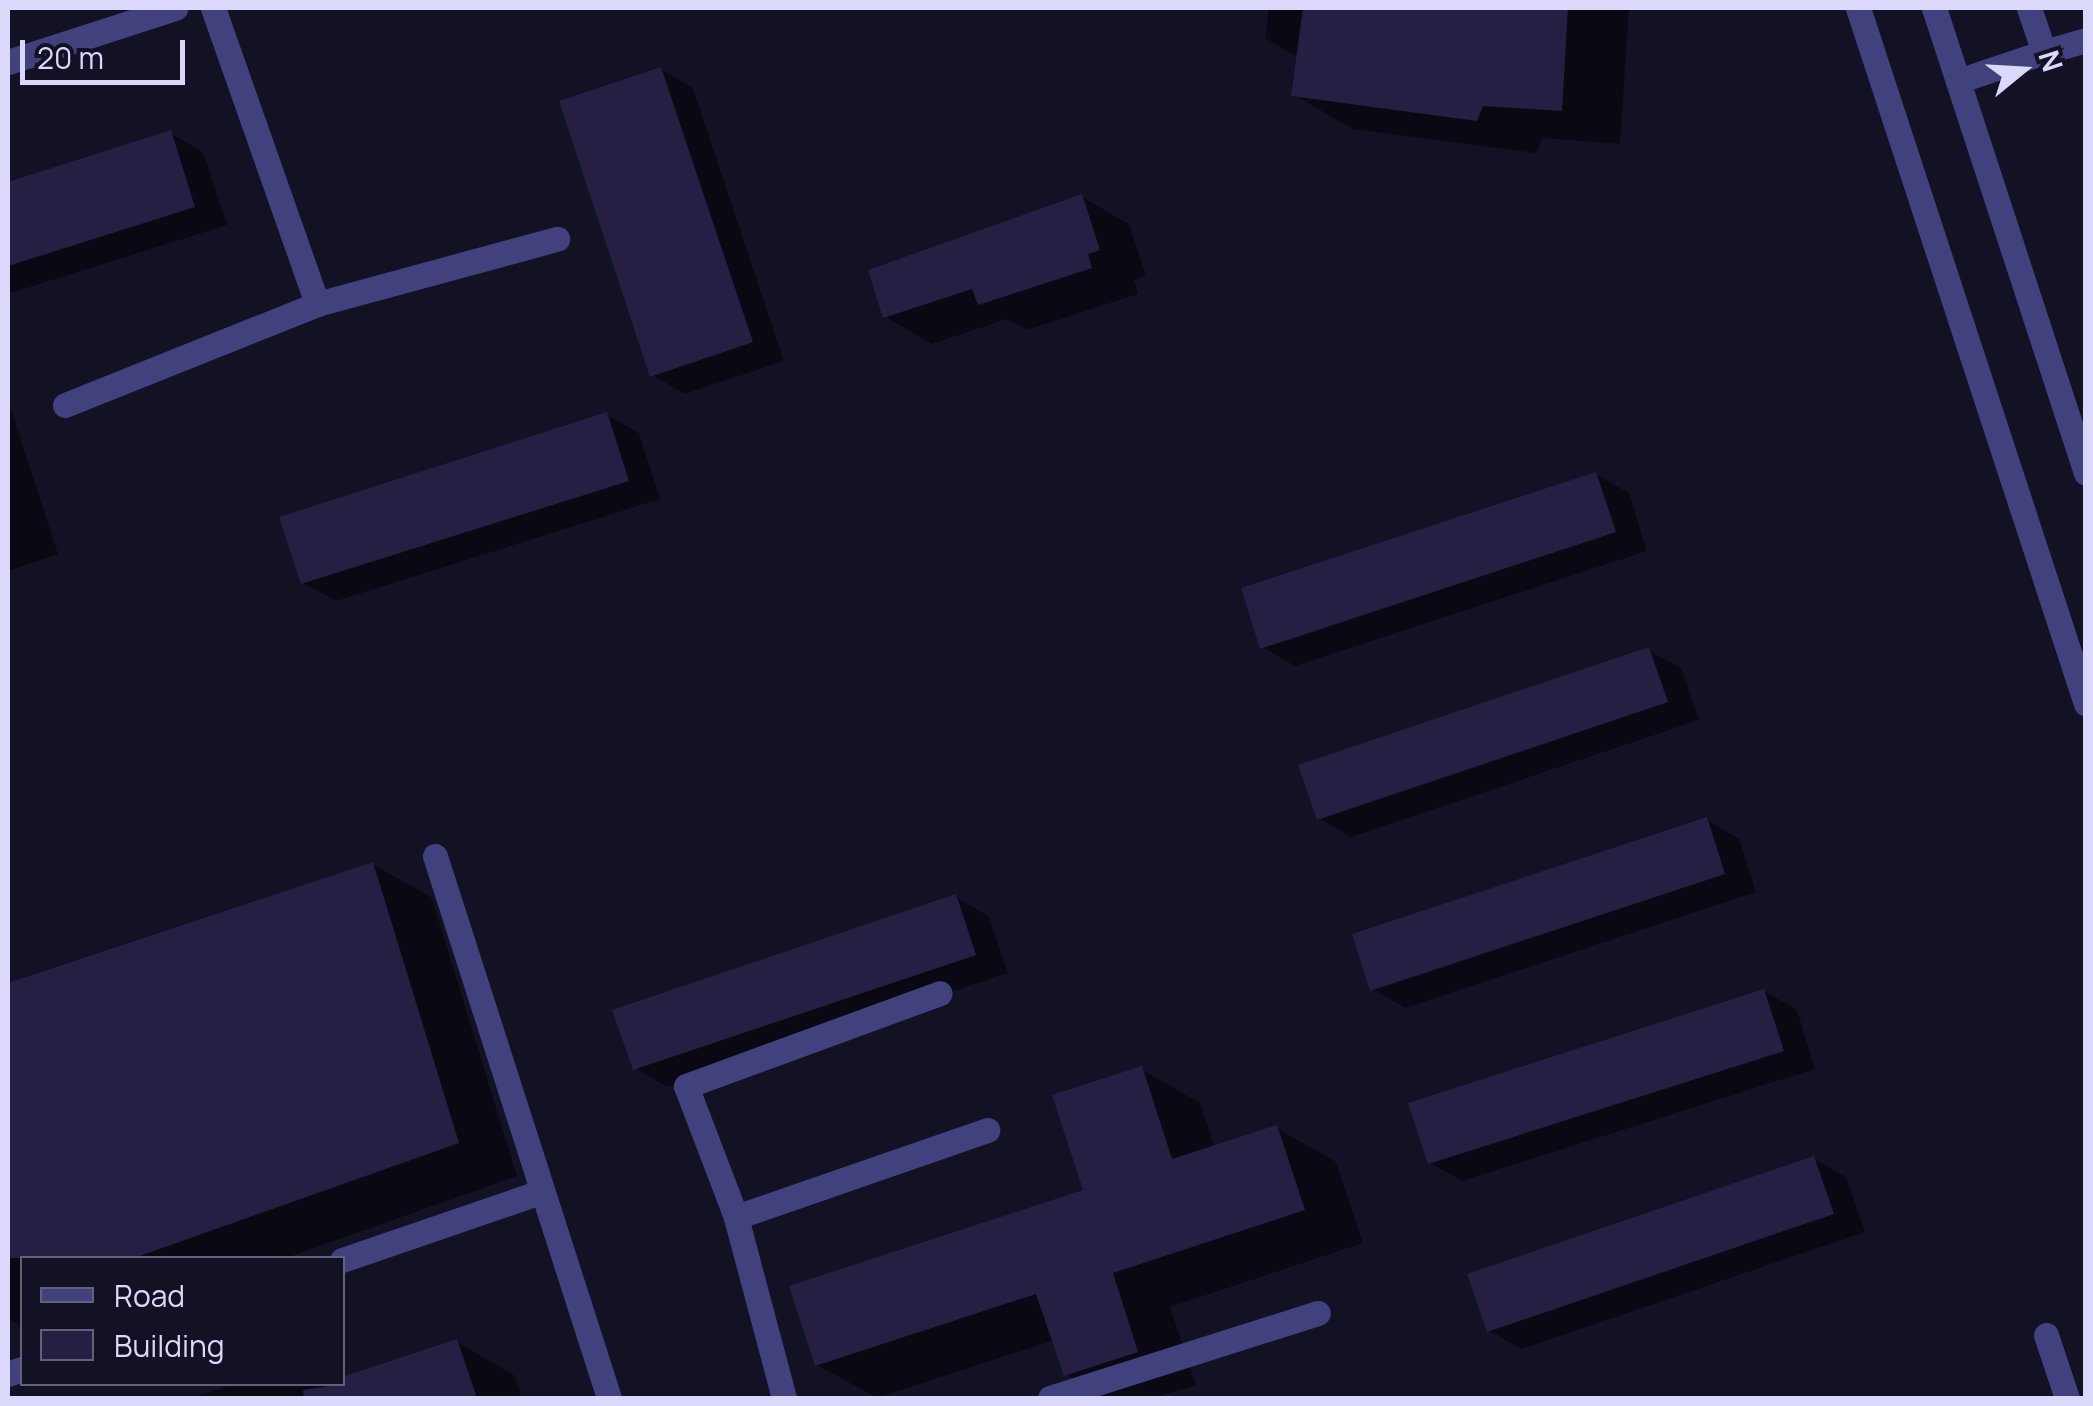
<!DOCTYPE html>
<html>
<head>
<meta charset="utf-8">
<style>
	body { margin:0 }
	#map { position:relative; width:2093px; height:1406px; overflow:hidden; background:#131124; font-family:Manrope,sans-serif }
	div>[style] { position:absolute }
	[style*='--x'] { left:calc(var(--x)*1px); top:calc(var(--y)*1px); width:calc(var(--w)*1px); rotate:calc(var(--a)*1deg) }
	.shadow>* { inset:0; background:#0007 }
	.building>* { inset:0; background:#251f43 }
	.minor>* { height:25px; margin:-12.5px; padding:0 12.5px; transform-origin:12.5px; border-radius:12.5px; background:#41417e }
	span { translate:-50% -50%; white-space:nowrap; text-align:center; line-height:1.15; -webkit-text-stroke:8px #131124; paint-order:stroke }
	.frame { position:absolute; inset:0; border:10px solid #dad8fb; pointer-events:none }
	.legend { position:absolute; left:20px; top:1256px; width:325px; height:130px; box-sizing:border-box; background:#131124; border:2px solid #63617a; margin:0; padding:12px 18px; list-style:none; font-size:30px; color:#dad8fb }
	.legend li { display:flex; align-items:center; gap:20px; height:50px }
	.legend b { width:50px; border:2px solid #63617a }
	.north { position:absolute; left:1973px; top:20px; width:100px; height:100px; -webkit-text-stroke:8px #131124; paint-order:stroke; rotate:72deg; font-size:28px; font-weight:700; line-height:40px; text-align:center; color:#dad8fb }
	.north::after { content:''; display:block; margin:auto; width:35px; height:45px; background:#dad8fb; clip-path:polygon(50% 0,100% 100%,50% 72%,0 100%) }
	.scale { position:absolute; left:20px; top:40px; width:165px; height:45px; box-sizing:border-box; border:5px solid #dad8fb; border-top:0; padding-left:12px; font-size:30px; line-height:35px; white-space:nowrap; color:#dad8fb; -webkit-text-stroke:8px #131124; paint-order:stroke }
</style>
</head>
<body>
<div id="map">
	<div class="shadow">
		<div style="clip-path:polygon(1269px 8px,1629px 8px,1620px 144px,1543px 138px,1536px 153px,1353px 129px,1294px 95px,1299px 58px,1265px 38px)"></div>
		<div style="clip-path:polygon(661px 69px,693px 88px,784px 361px,685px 394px,652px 375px)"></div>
		<div style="clip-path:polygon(170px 133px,203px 152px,227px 225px,8px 294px,8px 185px)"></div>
		<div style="clip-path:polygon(1082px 197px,1129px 224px,1146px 276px,1134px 280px,1138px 294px,1027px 330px,1007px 319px,932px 344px,886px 317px)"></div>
		<div style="clip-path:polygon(8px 400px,58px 554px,8px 571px)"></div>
		<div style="clip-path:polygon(607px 415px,639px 433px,660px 499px,336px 601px,303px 583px)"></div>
		<div style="clip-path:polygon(1596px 474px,1629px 493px,1647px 551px,1295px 666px,1262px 647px)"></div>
		<div style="clip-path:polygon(1648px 650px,1681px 668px,1699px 720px,1351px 837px,1319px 818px)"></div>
		<div style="clip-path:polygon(1707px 820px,1739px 839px,1756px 892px,1405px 1008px,1373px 989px)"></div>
		<div style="clip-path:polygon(373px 864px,432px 898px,517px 1176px,286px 1258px,22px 1258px,22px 1326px,8px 1318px,8px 985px)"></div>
		<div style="clip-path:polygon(956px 897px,988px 916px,1008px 973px,667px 1087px,635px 1068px)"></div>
		<div style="clip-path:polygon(1764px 991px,1797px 1010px,1815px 1069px,1462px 1181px,1430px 1163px)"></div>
		<div style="clip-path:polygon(1141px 1069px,1200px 1103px,1215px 1148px,1277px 1128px,1336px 1162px,1363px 1243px,1170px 1307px,1196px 1385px,1154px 1398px,1108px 1398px,1066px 1374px,1054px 1340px,877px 1398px,817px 1365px,1086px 1192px)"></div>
		<div style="clip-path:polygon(1814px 1159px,1846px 1177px,1865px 1232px,1522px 1349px,1489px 1331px)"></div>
		<div style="clip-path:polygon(457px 1342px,514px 1375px,522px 1398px,191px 1398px,235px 1384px,342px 1384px)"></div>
	</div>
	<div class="building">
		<div style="clip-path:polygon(1303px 8px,1568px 8px,1562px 111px,1483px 106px,1477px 121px,1291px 96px)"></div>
		<div style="clip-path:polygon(661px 67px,753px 342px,650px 377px,559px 101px)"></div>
		<div style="clip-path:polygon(171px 130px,195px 207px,8px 266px,8px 182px)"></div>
		<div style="clip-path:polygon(1082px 194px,1100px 250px,1088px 254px,1092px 268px,978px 305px,972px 289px,883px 318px,868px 270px)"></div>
		<div style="clip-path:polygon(607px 412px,629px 481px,301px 584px,279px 517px)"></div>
		<div style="clip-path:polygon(1596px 472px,1616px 532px,1260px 649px,1241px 588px)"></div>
		<div style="clip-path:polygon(1649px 647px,1668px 702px,1317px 820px,1298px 765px)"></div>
		<div style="clip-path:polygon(1707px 817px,1725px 874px,1370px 991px,1352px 934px)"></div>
		<div style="clip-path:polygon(373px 862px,459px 1143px,134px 1258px,8px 1258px,8px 983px)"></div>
		<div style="clip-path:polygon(956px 894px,976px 955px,633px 1070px,612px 1010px)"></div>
		<div style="clip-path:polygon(1764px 989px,1784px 1051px,1428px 1164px,1408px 1103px)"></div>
		<div style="clip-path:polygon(1142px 1066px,1172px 1159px,1277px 1125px,1305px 1210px,1113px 1273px,1138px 1352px,1064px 1376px,1036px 1294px,815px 1366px,789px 1286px,1083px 1190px,1052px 1095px)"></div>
		<div style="clip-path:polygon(1814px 1156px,1834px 1214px,1487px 1332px,1467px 1274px)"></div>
		<div style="clip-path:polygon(457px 1339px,477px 1398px,304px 1398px,303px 1390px,342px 1384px,342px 1377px)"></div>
	</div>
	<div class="minor">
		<div style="--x:213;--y:8;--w:314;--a:70.6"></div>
		<div style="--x:317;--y:304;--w:249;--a:-15.2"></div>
		<div style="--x:1858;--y:8;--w:732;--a:71.86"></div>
		<div style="--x:1934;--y:8;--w:489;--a:71.9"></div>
		<div style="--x:2044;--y:52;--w:44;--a:-15.9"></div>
		<div style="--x:8;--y:62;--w:176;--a:-17.9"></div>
		<div style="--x:1958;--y:81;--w:91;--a:-18.6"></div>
		<div style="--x:2044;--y:52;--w:46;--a:-108.8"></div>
		<div style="--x:65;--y:405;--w:271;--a:-21.8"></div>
		<div style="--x:435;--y:856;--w:569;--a:72.2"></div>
		<div style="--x:736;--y:1217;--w:140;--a:-110.9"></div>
		<div style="--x:686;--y:1086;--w:270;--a:-20.1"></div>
		<div style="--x:342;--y:1260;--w:210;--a:-18.9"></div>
		<div style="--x:2046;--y:1335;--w:66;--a:71.6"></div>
		<div style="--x:8;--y:1374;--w:15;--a:-20"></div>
		<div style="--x:784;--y:1398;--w:187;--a:-104.9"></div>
		<div style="--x:736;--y:1217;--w:266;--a:-19.1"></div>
		<div style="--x:1050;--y:1398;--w:281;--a:-17.6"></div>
	</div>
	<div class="frame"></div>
	<ul class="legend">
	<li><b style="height:12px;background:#41417e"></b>Road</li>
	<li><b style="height:28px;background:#251f43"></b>Building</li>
	</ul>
	<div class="north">N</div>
	<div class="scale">20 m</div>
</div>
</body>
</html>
